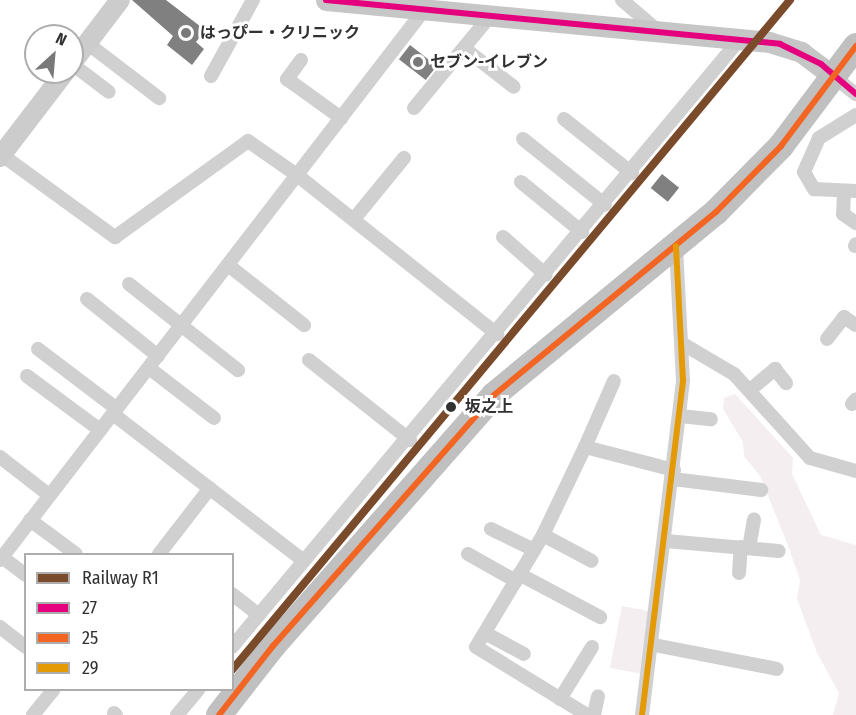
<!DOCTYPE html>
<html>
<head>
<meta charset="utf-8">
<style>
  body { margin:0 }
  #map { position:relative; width:856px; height:715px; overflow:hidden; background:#fff; font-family:"Fira Sans Condensed","Noto Sans JP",sans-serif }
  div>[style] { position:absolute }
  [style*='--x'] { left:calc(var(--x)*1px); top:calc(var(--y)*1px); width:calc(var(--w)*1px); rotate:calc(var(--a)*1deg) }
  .green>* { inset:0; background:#f5eef0; transform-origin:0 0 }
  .building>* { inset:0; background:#808080; transform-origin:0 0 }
  .street>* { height:14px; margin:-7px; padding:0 7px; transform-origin:7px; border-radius:7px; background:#d0d0d0 }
  .secondary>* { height:20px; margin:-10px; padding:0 10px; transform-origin:10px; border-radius:10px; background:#ccc }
  .primary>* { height:21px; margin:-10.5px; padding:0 10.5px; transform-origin:10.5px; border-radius:10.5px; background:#c6c6c6 }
  .highway>* { height:26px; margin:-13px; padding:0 13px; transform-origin:13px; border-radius:13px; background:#c0c0c0 }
  .bus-1>* { height:6px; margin:-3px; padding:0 3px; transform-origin:3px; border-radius:3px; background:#e5007d }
  .bus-2>* { height:6px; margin:-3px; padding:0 3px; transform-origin:3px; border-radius:3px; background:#f26522 }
  .bus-3>* { height:6px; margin:-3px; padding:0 3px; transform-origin:3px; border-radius:3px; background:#e39a05 }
  .rail-1>* { height:8px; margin:-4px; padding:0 4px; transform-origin:4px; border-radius:4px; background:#7a4b2a }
  .dots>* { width:16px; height:16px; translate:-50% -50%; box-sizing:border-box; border:3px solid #fff; border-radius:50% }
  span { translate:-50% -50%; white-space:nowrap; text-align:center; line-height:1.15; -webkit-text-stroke:6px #fff; paint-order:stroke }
  .poi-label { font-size:16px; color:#313131; font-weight:700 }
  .left { translate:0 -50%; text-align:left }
  .stop-label { font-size:16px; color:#313131; font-weight:700 }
  .legend { position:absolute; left:24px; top:553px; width:210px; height:138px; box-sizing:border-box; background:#fff; border:2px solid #adadad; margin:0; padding:8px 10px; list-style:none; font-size:18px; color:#313131 }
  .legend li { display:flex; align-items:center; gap:12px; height:30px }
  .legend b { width:30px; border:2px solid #adadad }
  .north { position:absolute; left:24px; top:24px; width:60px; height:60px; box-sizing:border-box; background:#fff; border:2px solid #adadad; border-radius:50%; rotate:26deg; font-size:16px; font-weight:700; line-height:24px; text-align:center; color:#313131 }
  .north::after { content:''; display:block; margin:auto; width:21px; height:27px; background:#797979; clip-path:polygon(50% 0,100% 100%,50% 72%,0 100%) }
</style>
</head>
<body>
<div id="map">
  <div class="green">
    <div style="clip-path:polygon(735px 394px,793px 458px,792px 474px,821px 535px,856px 545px,856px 715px,833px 715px,839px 693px,817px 653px,797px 599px,800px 580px,787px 543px,760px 476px,744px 456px,743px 442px,723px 409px,724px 398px)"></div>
    <div style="left:622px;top:606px;width:32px;height:63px;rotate:11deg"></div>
  </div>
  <div class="building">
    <div style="clip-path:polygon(132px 0,166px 0,205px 30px,196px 42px,204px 49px,192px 65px,167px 45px,173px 36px)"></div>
    <div style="left:410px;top:45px;width:34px;height:18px;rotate:38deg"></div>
    <div style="left:662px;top:174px;width:22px;height:18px;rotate:39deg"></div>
  </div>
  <div class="street">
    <div style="--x:622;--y:0;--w:48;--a:40.7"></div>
    <div style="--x:87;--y:43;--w:91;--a:37.4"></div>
    <div style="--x:464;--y:48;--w:63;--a:38"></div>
    <div style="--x:301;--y:60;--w:24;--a:126"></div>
    <div style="--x:287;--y:79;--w:67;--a:35.8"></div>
    <div style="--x:72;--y:64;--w:46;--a:37.1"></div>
    <div style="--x:211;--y:76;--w:87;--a:-61.1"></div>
    <div style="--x:834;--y:77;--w:28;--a:38"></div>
    <div style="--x:414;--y:108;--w:119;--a:-50.4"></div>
    <div style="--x:856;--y:115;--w:44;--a:148.1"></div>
    <div style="--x:819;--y:138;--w:37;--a:114"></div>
    <div style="--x:804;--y:172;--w:20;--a:60"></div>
    <div style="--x:814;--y:189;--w:42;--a:2.7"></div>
    <div style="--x:564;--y:119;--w:87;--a:38.5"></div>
    <div style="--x:523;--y:139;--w:105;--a:38.8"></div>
    <div style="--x:2;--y:155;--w:140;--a:36"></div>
    <div style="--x:115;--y:237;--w:164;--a:-35.8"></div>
    <div style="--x:248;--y:141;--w:60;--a:34.8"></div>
    <div style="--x:297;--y:175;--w:256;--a:38.5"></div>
    <div style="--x:521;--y:182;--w:79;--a:39.3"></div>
    <div style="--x:844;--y:191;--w:23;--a:92"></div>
    <div style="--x:843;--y:214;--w:16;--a:35"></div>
    <div style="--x:354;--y:219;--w:79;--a:-50.7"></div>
    <div style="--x:503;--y:237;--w:57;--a:41.5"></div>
    <div style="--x:855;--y:246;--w:2;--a:-63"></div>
    <div style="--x:228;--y:265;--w:97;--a:38.3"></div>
    <div style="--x:129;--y:284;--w:139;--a:38.3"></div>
    <div style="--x:87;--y:299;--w:91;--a:38.8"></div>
    <div style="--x:827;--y:339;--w:28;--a:-52"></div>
    <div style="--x:844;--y:317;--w:14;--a:34"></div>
    <div style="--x:683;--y:344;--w:59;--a:30.5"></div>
    <div style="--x:734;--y:374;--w:113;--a:47.9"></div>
    <div style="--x:810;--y:458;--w:48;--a:15.8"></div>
    <div style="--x:38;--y:349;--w:99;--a:37.2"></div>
    <div style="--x:309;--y:360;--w:129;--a:38.4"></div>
    <div style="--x:149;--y:368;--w:82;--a:37.6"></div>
    <div style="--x:27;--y:376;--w:91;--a:36.5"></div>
    <div style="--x:750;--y:390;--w:33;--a:-40"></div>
    <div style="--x:775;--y:369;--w:18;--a:52"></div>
    <div style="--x:852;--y:404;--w:6;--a:-51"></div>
    <div style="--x:113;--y:414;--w:241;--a:37.6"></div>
    <div style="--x:680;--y:416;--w:31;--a:6"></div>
    <div style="--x:585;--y:447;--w:72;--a:-66.3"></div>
    <div style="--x:0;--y:457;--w:62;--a:37.8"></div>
    <div style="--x:673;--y:479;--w:89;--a:7.1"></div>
    <div style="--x:30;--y:520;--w:57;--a:36.5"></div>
    <div style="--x:491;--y:529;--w:48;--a:26"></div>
    <div style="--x:543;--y:535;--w:55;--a:28"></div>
    <div style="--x:666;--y:541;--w:113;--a:5.1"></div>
    <div style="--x:749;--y:548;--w:29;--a:-80"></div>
    <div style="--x:159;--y:554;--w:83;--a:-52.3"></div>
    <div style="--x:468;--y:554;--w:55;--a:29.4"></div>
    <div style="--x:2;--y:557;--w:30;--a:37"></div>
    <div style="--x:0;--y:560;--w:694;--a:-52.37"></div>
    <div style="--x:739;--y:573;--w:26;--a:-86"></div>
    <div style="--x:519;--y:574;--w:92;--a:28"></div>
    <div style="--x:232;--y:594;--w:34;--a:38"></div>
    <div style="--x:0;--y:627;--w:33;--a:38"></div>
    <div style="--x:485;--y:633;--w:44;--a:28.3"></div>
    <div style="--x:654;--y:645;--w:125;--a:11"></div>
    <div style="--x:232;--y:647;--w:791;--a:-50.13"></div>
    <div style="--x:560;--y:699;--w:61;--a:-58.4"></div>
    <div style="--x:114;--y:713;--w:3;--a:45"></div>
    <div style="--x:33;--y:715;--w:32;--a:-51"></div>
    <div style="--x:177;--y:715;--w:33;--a:-50"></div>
    <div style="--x:587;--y:715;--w:130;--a:-148.5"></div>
    <div style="--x:476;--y:647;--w:131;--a:-59.1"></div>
    <div style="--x:543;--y:535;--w:98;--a:-64.5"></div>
    <div style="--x:585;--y:447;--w:92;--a:14.5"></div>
    <div style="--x:594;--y:715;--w:19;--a:-78"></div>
    <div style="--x:642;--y:715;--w:337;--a:-83"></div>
    <div style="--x:683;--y:381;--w:135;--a:-93"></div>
  </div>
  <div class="secondary">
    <div style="--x:72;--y:63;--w:79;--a:-52.7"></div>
    <div style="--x:0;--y:157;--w:107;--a:-52.6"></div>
  </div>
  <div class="primary">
    <div style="--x:326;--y:0;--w:445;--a:5.4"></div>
    <div style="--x:769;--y:42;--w:34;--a:17"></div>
    <div style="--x:801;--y:52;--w:41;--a:37.1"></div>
  </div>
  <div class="highway">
    <div style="--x:219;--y:715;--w:88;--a:-52"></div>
    <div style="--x:273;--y:646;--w:334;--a:-48.6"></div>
    <div style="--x:494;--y:395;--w:288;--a:-39.5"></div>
    <div style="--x:716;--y:212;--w:93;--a:-45.4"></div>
    <div style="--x:781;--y:146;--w:125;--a:-53.1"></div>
  </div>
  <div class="bus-1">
    <div style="--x:326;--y:0;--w:456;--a:5.5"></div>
    <div style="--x:780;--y:44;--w:46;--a:26"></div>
    <div style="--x:821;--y:64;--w:46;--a:40.6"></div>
  </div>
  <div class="bus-2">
    <div style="--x:219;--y:715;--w:88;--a:-52"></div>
    <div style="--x:273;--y:646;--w:334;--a:-48.6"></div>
    <div style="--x:494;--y:395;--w:288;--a:-39.5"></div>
    <div style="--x:716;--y:212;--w:93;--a:-45.4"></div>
    <div style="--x:781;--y:146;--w:125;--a:-53.1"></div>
  </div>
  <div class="bus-3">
    <div style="--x:642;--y:715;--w:337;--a:-83"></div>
    <div style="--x:683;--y:381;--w:135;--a:-93"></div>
  </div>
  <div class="rail-1">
    <div style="--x:232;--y:670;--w:872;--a:-50.21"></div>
  </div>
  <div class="dots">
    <div style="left:186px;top:33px;background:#797979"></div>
    <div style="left:418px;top:62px;background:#797979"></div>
    <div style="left:451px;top:407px;background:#313131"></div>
  </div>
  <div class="poi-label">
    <span class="left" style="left:200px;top:33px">はっぴー・クリニック</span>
    <span class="left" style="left:430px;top:62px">セブン-イレブン</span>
  </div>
  <div class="stop-label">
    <span class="left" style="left:465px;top:407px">坂之上</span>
  </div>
  <ul class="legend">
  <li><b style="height:8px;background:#7a4b2a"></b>Railway R1</li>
  <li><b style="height:8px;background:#e5007d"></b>27</li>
  <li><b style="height:8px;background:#f26522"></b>25</li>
  <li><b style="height:8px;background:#e39a05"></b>29</li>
  </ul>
  <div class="north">N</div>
</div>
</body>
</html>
